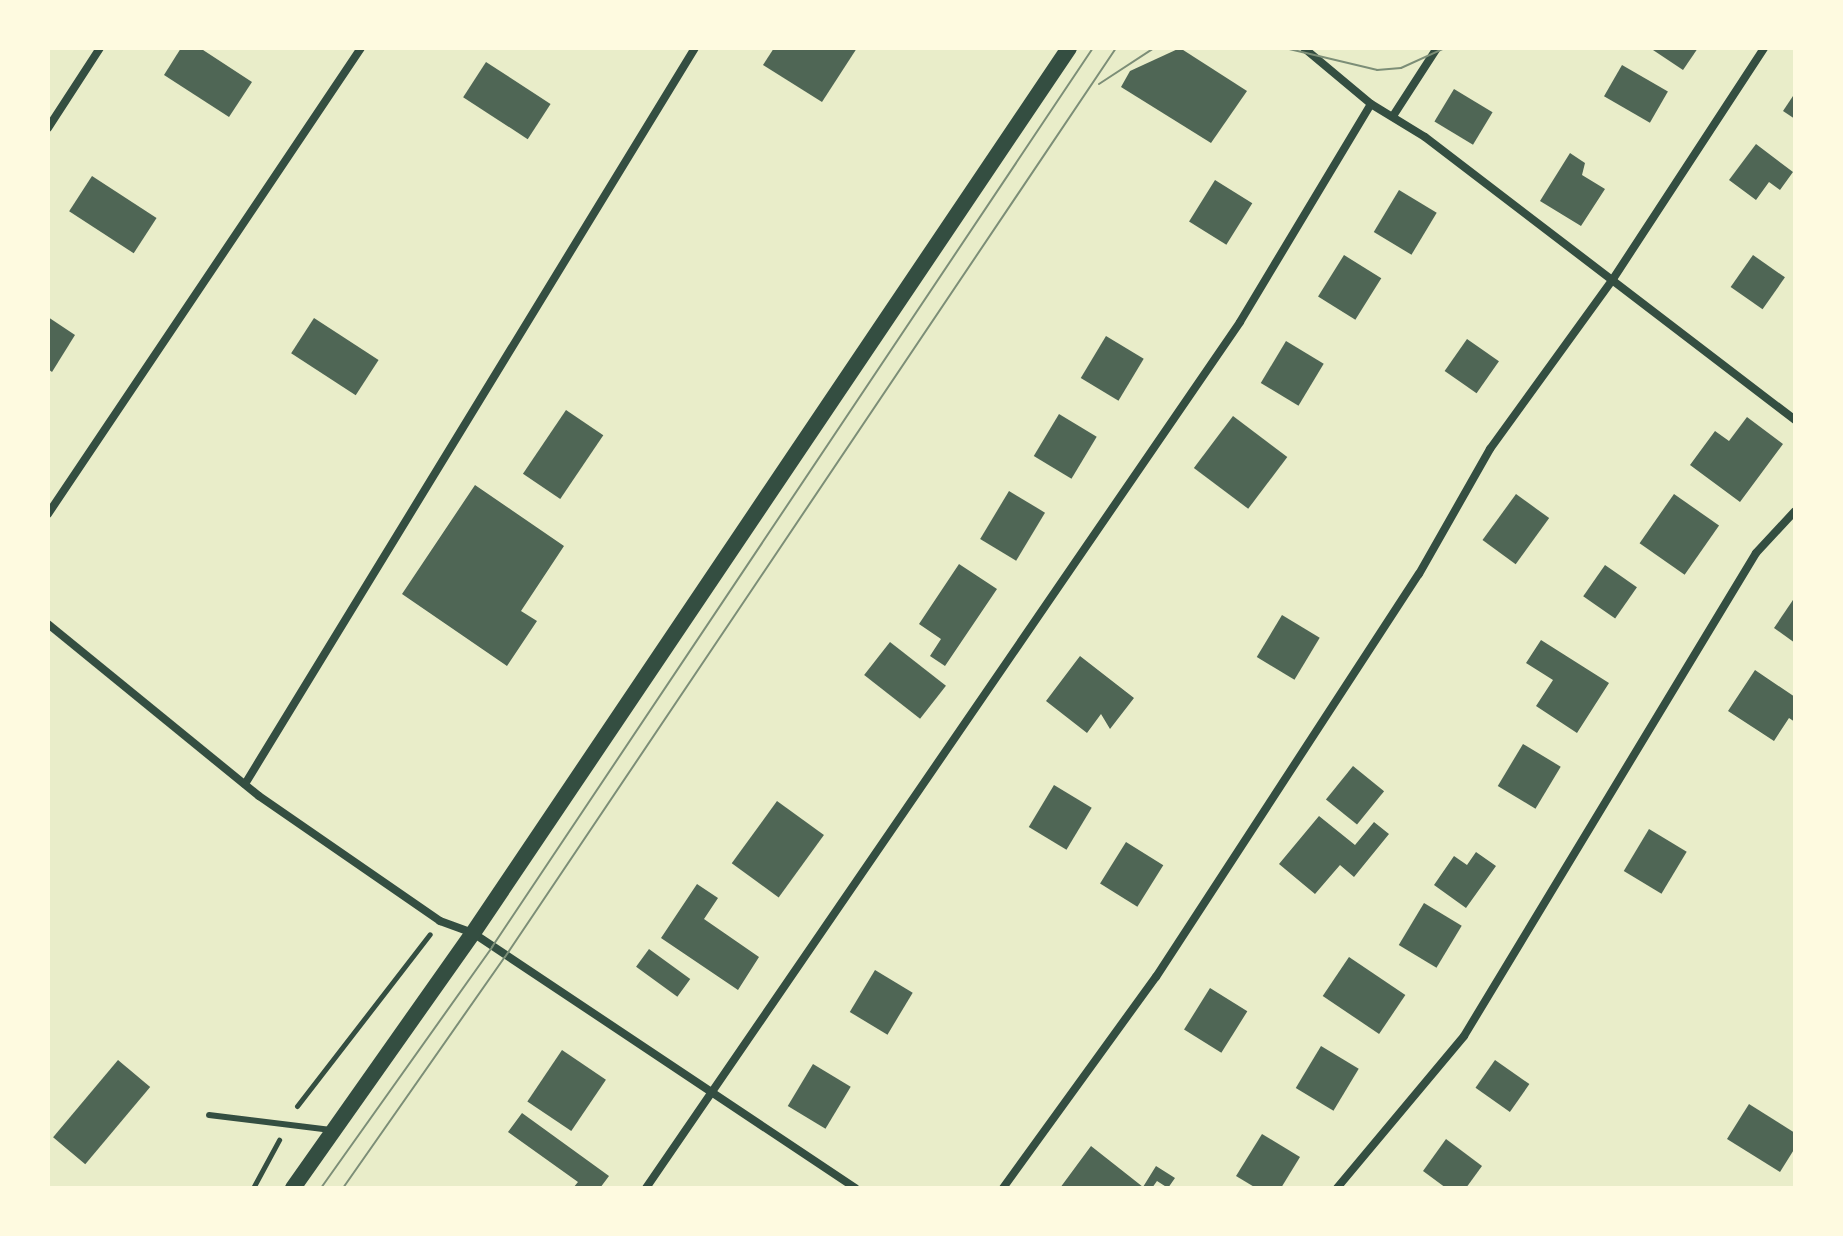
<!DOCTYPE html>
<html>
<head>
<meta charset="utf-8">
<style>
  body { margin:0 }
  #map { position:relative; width:1843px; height:1236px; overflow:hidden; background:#e9edc9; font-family:"Fira Sans Condensed",sans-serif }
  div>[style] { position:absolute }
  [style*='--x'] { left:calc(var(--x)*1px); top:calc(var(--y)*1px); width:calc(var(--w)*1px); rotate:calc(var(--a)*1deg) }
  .building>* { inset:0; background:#4f6655; transform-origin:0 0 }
  .path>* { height:5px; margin:-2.5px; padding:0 2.5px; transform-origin:2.5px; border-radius:2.5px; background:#344e41 }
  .service>* { height:6px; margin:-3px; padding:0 3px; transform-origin:3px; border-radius:3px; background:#344e41 }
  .minor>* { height:8px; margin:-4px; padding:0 4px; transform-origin:4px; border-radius:4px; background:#344e41 }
  .secondary>* { height:16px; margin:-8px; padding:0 8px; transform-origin:8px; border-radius:8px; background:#344e41 }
  .tram>* { height:2px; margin:-1px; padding:0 1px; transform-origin:1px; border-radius:1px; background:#7c8e77 }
  span { translate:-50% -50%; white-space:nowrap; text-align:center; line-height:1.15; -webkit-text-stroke:8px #fefae0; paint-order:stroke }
  .frame { position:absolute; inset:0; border:50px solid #fefae0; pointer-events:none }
</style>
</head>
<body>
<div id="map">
  <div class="building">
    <div style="clip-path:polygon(181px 48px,200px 48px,252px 82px,229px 117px,164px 75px)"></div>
    <div style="clip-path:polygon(774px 48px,857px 48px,822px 102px,763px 65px)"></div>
    <div style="clip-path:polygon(1180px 48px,1247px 91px,1211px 143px,1121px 87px,1130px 71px)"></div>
    <div style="clip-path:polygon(1650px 48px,1698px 48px,1683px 70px)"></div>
    <div style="left:486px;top:62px;width:77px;height:42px;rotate:33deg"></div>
    <div style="left:1622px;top:65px;width:53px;height:36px;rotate:30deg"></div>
    <div style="left:1454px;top:89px;width:45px;height:38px;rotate:31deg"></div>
    <div style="clip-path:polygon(1795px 93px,1795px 119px,1783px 111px)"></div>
    <div style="clip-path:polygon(1756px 144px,1793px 172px,1780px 190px,1769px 182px,1756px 200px,1729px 180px)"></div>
    <div style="clip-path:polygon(1570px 153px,1585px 163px,1582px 175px,1605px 189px,1581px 226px,1540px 201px)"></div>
    <div style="left:92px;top:176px;width:77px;height:42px;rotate:33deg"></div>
    <div style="left:1215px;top:180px;width:44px;height:49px;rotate:32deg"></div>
    <div style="left:1399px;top:190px;width:44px;height:49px;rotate:31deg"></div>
    <div style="left:1344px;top:255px;width:44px;height:49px;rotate:32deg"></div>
    <div style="left:1753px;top:255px;width:39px;height:39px;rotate:35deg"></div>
    <div style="clip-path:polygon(48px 317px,75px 335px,52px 372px,48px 369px)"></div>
    <div style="left:314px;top:318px;width:77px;height:42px;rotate:33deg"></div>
    <div style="left:1106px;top:336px;width:44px;height:49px;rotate:31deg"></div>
    <div style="left:1467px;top:339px;width:39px;height:39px;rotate:35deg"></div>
    <div style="left:1286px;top:341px;width:44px;height:49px;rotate:31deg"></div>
    <div style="left:566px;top:410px;width:45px;height:77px;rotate:34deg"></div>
    <div style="left:1059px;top:414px;width:44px;height:49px;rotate:31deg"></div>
    <div style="left:1233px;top:416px;width:68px;height:65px;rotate:37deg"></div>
    <div style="clip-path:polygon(1747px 417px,1783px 444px,1740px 502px,1690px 465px,1715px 431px,1729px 441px)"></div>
    <div style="clip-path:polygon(475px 485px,564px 546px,521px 611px,537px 621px,507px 666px,402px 594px)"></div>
    <div style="left:1009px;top:491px;width:42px;height:56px;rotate:31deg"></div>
    <div style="left:1516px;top:494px;width:41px;height:57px;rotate:36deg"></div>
    <div style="left:1674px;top:494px;width:55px;height:60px;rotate:35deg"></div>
    <div style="clip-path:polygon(959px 564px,997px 589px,945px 666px,930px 656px,941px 639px,919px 624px)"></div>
    <div style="left:1605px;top:565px;width:39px;height:38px;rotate:35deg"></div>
    <div style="clip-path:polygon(1795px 597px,1795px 643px,1774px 628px)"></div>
    <div style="left:1282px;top:615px;width:44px;height:49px;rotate:31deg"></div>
    <div style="clip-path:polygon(1541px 640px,1609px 683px,1577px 733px,1536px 706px,1553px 680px,1526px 663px)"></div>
    <div style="left:890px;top:642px;width:71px;height:42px;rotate:38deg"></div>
    <div style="clip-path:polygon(1080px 656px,1134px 698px,1110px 729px,1101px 714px,1087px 733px,1046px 701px)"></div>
    <div style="clip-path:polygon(1755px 670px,1795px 697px,1795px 722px,1789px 718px,1774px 741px,1728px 711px)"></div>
    <div style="left:1523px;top:744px;width:44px;height:49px;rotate:31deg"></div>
    <div style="left:1353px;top:766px;width:40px;height:43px;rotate:39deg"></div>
    <div style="left:1054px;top:785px;width:44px;height:49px;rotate:31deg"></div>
    <div style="left:777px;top:801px;width:58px;height:77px;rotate:36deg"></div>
    <div style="clip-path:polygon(1319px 816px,1355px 845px,1374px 822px,1389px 834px,1354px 877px,1340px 865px,1315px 894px,1279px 864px)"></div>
    <div style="left:1649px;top:829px;width:44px;height:49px;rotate:31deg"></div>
    <div style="left:1126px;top:842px;width:44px;height:49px;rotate:32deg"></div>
    <div style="clip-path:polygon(1476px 852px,1496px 866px,1466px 908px,1434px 885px,1454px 856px,1467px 865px)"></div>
    <div style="clip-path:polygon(697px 884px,718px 898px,704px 919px,759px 957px,738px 990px,661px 938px)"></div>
    <div style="left:1424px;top:903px;width:44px;height:49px;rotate:31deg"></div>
    <div style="left:649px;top:949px;width:51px;height:22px;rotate:36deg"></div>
    <div style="left:1349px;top:957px;width:68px;height:47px;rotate:34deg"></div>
    <div style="left:875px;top:970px;width:44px;height:49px;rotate:31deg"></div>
    <div style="left:1210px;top:988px;width:44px;height:49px;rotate:32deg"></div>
    <div style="left:1321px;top:1046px;width:44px;height:49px;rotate:31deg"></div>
    <div style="left:562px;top:1050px;width:53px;height:62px;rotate:34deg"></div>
    <div style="left:118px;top:1060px;width:42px;height:101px;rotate:40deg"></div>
    <div style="left:1495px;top:1060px;width:42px;height:34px;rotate:35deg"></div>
    <div style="left:813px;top:1064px;width:44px;height:49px;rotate:31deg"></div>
    <div style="clip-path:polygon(1749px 1104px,1795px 1133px,1795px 1148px,1780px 1172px,1727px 1139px)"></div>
    <div style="clip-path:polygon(522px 1113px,609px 1176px,600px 1188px,573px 1188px,578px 1182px,508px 1132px)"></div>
    <div style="clip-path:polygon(1262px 1134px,1300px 1157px,1281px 1188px,1256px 1188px,1236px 1176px)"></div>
    <div style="clip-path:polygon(1446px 1139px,1482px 1166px,1466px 1188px,1446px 1188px,1423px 1171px)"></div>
    <div style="clip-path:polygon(1091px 1146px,1143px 1187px,1156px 1166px,1175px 1178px,1168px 1188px,1157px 1181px,1152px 1188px,1060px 1188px)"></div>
  </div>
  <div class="path">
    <div style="--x:297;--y:1106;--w:217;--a:-52.3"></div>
    <div style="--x:253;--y:1188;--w:55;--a:-61.6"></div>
  </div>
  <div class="service">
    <div style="--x:209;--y:1115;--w:123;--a:7"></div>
  </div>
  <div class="minor">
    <div style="--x:1304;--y:48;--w:87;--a:39.9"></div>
    <div style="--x:1371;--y:104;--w:63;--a:31.4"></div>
    <div style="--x:1425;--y:137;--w:466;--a:37.4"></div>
    <div style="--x:1393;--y:116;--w:81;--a:-57.1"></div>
    <div style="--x:48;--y:128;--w:95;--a:-57"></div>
    <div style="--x:48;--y:514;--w:561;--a:-56.11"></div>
    <div style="--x:48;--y:624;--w:272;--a:39.2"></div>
    <div style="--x:259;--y:796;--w:220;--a:34.6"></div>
    <div style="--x:440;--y:921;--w:35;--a:20"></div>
    <div style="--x:473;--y:933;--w:460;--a:33.7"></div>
    <div style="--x:245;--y:784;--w:863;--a:-58.56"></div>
    <div style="--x:646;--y:1188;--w:1050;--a:-55.55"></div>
    <div style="--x:1240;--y:322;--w:254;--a:-59"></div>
    <div style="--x:1003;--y:1188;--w:261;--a:-54.1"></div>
    <div style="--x:1156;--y:977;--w:481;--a:-56.9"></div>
    <div style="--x:1419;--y:574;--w:144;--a:-60.4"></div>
    <div style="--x:1490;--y:449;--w:210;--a:-54.1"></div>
    <div style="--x:1613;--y:279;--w:276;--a:-56.8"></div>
    <div style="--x:1337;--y:1188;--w:198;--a:-50.1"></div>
    <div style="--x:1464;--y:1036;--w:564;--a:-58.84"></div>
    <div style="--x:1756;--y:553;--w:57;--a:-47.1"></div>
  </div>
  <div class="secondary">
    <div style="--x:293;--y:1188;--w:312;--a:-54.8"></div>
    <div style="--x:473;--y:933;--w:1067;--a:-56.04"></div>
  </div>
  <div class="tram">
    <div style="--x:1285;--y:48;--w:95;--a:13.4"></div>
    <div style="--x:1377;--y:70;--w:24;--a:-5"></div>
    <div style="--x:1401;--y:68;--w:48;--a:-24.4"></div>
    <div style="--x:1099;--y:84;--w:66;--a:-33.2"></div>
    <div style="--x:321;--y:1188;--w:296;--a:-54.6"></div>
    <div style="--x:492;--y:947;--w:1081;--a:-56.24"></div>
    <div style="--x:343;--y:1188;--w:282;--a:-55"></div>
    <div style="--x:505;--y:957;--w:1095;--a:-56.09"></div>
  </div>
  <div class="frame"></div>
</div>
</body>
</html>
